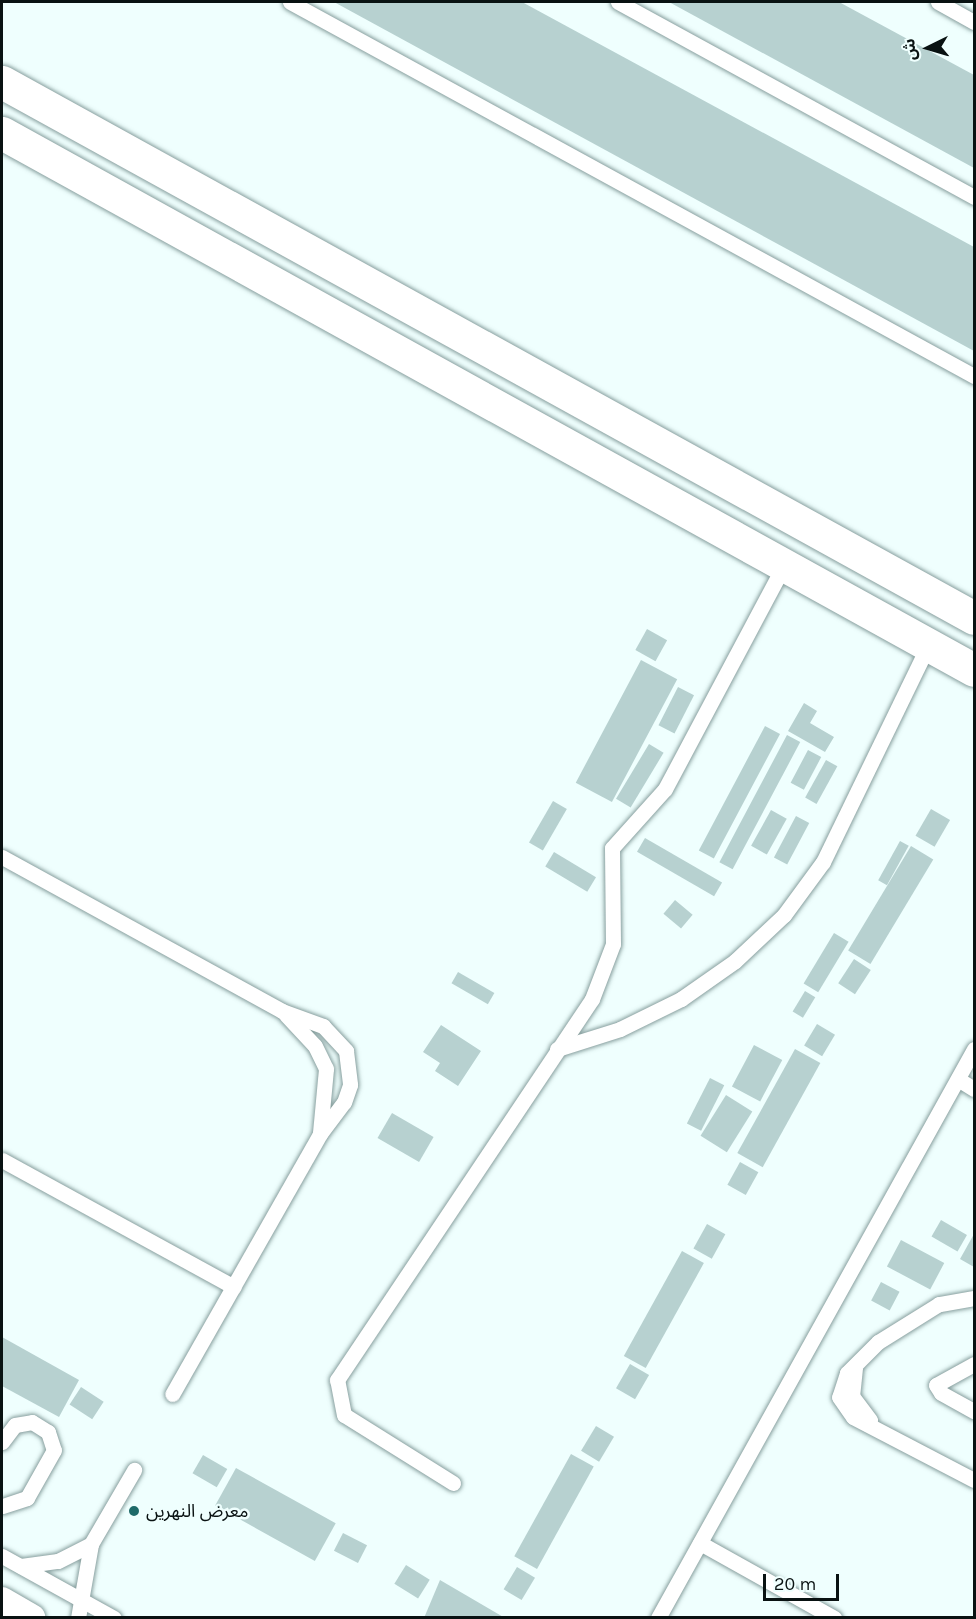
<!DOCTYPE html>
<html>
<head>
<meta charset="utf-8">
<style>
  body { margin:0 }
  #map { position:relative; width:976px; height:1619px; overflow:hidden; background:#effffe; font-family:Karla,"Noto Sans Arabic",sans-serif }
  div>[style] { position:absolute }
  [style*='--x'] { left:calc(var(--x)*1px); top:calc(var(--y)*1px); width:calc(var(--w)*1px); rotate:calc(var(--a)*1deg) }
  .building>* { inset:0; background:#b7d1d0; transform-origin:0 0 }
  .roads { filter:drop-shadow(0 0 2px #879f9e) drop-shadow(0 0 2px #879f9e) }
  .service>* { height:15px; margin:-7.5px; padding:0 7.5px; transform-origin:7.5px; border-radius:7.5px; background:#fff }
  .minor>* { height:28px; margin:-14px; padding:0 14px; transform-origin:14px; border-radius:14px; background:#fff }
  .tertiary>* { height:33px; margin:-16.5px; padding:0 16.5px; transform-origin:16.5px; border-radius:16.5px; background:#fff }
  .dots>* { width:16px; height:16px; translate:-50% -50%; box-sizing:border-box; border:3px solid #effffe; border-radius:50% }
  span { translate:-50% -50%; white-space:nowrap; text-align:center; line-height:1.15; -webkit-text-stroke:5px #effffe; paint-order:stroke }
  .poi-label { font-size:18px; color:#091212 }
  .left { translate:0 -50%; text-align:left }
  .frame { position:absolute; inset:0; border:3px solid #091212; pointer-events:none }
  .north { position:absolute; left:898px; top:18px; width:60px; height:60px; -webkit-text-stroke:4px #effffe; paint-order:stroke; rotate:265deg; font-size:16px; font-weight:700; line-height:24px; text-align:center; color:#091212 }
  .north::after { content:''; display:block; margin:auto; width:21px; height:27px; background:#091212; clip-path:polygon(50% 0,100% 100%,50% 72%,0 100%) }
  .scale { position:absolute; left:763px; top:1574px; width:76px; height:27px; box-sizing:border-box; border:3px solid #091212; border-top:0; padding-left:8px; font-size:18px; line-height:21px; white-space:nowrap; color:#091212; -webkit-text-stroke:4px #effffe; paint-order:stroke }
</style>
</head>
<body>
<div id="map">
  <div class="building">
    <div style="clip-path:polygon(334px 2px,522px 2px,974px 247px,974px 351px)"></div>
    <div style="clip-path:polygon(669px 2px,839px 2px,974px 75px,974px 168px)"></div>
    <div style="left:647px;top:629px;width:23px;height:24px;rotate:29deg"></div>
    <div style="left:641px;top:660px;width:41px;height:139px;rotate:28deg"></div>
    <div style="left:678px;top:687px;width:18px;height:43px;rotate:27deg"></div>
    <div style="clip-path:polygon(804px 703px,817px 711px,810px 723px,834px 737px,825px 752px,788px 731px)"></div>
    <div style="left:765px;top:726px;width:17px;height:141px;rotate:28deg"></div>
    <div style="left:787px;top:735px;width:15px;height:144px;rotate:28deg"></div>
    <div style="left:649px;top:744px;width:17px;height:64px;rotate:31deg"></div>
    <div style="left:808px;top:750px;width:15px;height:37px;rotate:28deg"></div>
    <div style="left:826px;top:760px;width:13px;height:43px;rotate:29deg"></div>
    <div style="left:553px;top:801px;width:16px;height:48px;rotate:30deg"></div>
    <div style="left:931px;top:809px;width:22px;height:31px;rotate:30deg"></div>
    <div style="left:771px;top:810px;width:18px;height:41px;rotate:29deg"></div>
    <div style="left:796px;top:816px;width:15px;height:47px;rotate:28deg"></div>
    <div style="left:645px;top:838px;width:89px;height:16px;rotate:30deg"></div>
    <div style="left:900px;top:841px;width:10px;height:45px;rotate:29deg"></div>
    <div style="left:911px;top:846px;width:26px;height:122px;rotate:31deg"></div>
    <div style="left:554px;top:852px;width:49px;height:17px;rotate:31deg"></div>
    <div style="left:675px;top:900px;width:23px;height:18px;rotate:40deg"></div>
    <div style="left:834px;top:933px;width:17px;height:59px;rotate:31deg"></div>
    <div style="left:854px;top:959px;width:20px;height:29px;rotate:33deg"></div>
    <div style="left:458px;top:972px;width:42px;height:13px;rotate:30deg"></div>
    <div style="left:805px;top:991px;width:12px;height:24px;rotate:31deg"></div>
    <div style="left:817px;top:1024px;width:21px;height:25px;rotate:31deg"></div>
    <div style="clip-path:polygon(441px 1025px,481px 1051px,458px 1086px,435px 1071px,440px 1063px,423px 1052px)"></div>
    <div style="left:754px;top:1045px;width:32px;height:47px;rotate:28deg"></div>
    <div style="left:795px;top:1049px;width:29px;height:119px;rotate:29deg"></div>
    <div style="left:710px;top:1078px;width:16px;height:51px;rotate:27deg"></div>
    <div style="left:726px;top:1095px;width:31px;height:48px;rotate:32deg"></div>
    <div style="left:392px;top:1113px;width:48px;height:29px;rotate:30deg"></div>
    <div style="left:740px;top:1162px;width:21px;height:26px;rotate:29deg"></div>
    <div style="left:941px;top:1220px;width:30px;height:19px;rotate:30deg"></div>
    <div style="left:707px;top:1224px;width:21px;height:28px;rotate:29deg"></div>
    <div style="clip-path:polygon(974px 1234px,974px 1267px,960px 1259px)"></div>
    <div style="left:901px;top:1240px;width:49px;height:30px;rotate:28deg"></div>
    <div style="left:682px;top:1251px;width:25px;height:120px;rotate:29deg"></div>
    <div style="left:881px;top:1282px;width:21px;height:21px;rotate:28deg"></div>
    <div style="clip-path:polygon(2px 1337px,79px 1380px,59px 1417px,2px 1386px)"></div>
    <div style="left:630px;top:1364px;width:22px;height:28px;rotate:30deg"></div>
    <div style="left:81px;top:1387px;width:27px;height:21px;rotate:33deg"></div>
    <div style="left:596px;top:1426px;width:21px;height:29px;rotate:31deg"></div>
    <div style="left:571px;top:1454px;width:26px;height:117px;rotate:29deg"></div>
    <div style="left:203px;top:1455px;width:28px;height:21px;rotate:30deg"></div>
    <div style="left:236px;top:1468px;width:114px;height:43px;rotate:29deg"></div>
    <div style="left:343px;top:1533px;width:27px;height:20px;rotate:27deg"></div>
    <div style="left:406px;top:1565px;width:28px;height:22px;rotate:32deg"></div>
    <div style="left:517px;top:1567px;width:21px;height:26px;rotate:31deg"></div>
    <div style="clip-path:polygon(440px 1580px,505px 1618px,424px 1618px)"></div>
  </div>
  <div class="roads">
    <div class="service">
      <div style="--x:290;--y:2;--w:780;--a:28.67"></div>
      <div style="--x:618;--y:2;--w:406;--a:28.7"></div>
      <div style="--x:938;--y:2;--w:41;--a:29.1"></div>
      <div style="--x:2;--y:857;--w:320;--a:28.8"></div>
      <div style="--x:282;--y:1011;--w:44;--a:20.1"></div>
      <div style="--x:323;--y:1026;--w:34;--a:47"></div>
      <div style="--x:346;--y:1051;--w:34;--a:83"></div>
      <div style="--x:350;--y:1085;--w:18;--a:109"></div>
      <div style="--x:344;--y:1102;--w:40;--a:127"></div>
      <div style="--x:320;--y:1134;--w:299;--a:119.6"></div>
      <div style="--x:286;--y:1015;--w:42;--a:46.9"></div>
      <div style="--x:315;--y:1046;--w:25;--a:64"></div>
      <div style="--x:326;--y:1069;--w:63;--a:95.4"></div>
      <div style="--x:557;--y:1049;--w:66;--a:-17.6"></div>
      <div style="--x:620;--y:1029;--w:68;--a:-26.2"></div>
      <div style="--x:681;--y:999;--w:66;--a:-35.1"></div>
      <div style="--x:735;--y:961;--w:67;--a:-43.2"></div>
      <div style="--x:784;--y:915;--w:66;--a:-53.7"></div>
      <div style="--x:823;--y:862;--w:242;--a:-64.1"></div>
      <div style="--x:958;--y:1079;--w:19;--a:32"></div>
      <div style="--x:2;--y:1160;--w:264;--a:28.7"></div>
      <div style="--x:974;--y:1298;--w:36;--a:170"></div>
      <div style="--x:939;--y:1304;--w:72;--a:148.1"></div>
      <div style="--x:878;--y:1342;--w:44;--a:135"></div>
      <div style="--x:847;--y:1373;--w:25;--a:108"></div>
      <div style="--x:839;--y:1397;--w:24;--a:55"></div>
      <div style="--x:853;--y:1417;--w:136;--a:27.5"></div>
      <div style="--x:974;--y:1364;--w:43;--a:151.1"></div>
      <div style="--x:936;--y:1385;--w:9;--a:58"></div>
      <div style="--x:941;--y:1393;--w:38;--a:29"></div>
      <div style="--x:855;--y:1368;--w:28;--a:96"></div>
      <div style="--x:852;--y:1396;--w:30;--a:53"></div>
      <div style="--x:2;--y:1442;--w:21;--a:-53"></div>
      <div style="--x:15;--y:1425;--w:17;--a:-10"></div>
      <div style="--x:32;--y:1422;--w:19;--a:32"></div>
      <div style="--x:48;--y:1432;--w:19;--a:72"></div>
      <div style="--x:54;--y:1450;--w:55;--a:119.4"></div>
      <div style="--x:27;--y:1498;--w:26;--a:162"></div>
      <div style="--x:453;--y:1483;--w:128;--a:-148"></div>
      <div style="--x:344;--y:1415;--w:36;--a:-101"></div>
      <div style="--x:337;--y:1380;--w:458;--a:-56.2"></div>
      <div style="--x:592;--y:999;--w:59;--a:-69.1"></div>
      <div style="--x:613;--y:944;--w:96;--a:-90.6"></div>
      <div style="--x:612;--y:848;--w:79;--a:-48.1"></div>
      <div style="--x:665;--y:789;--w:254;--a:-62"></div>
      <div style="--x:700;--y:1543;--w:154;--a:29.2"></div>
      <div style="--x:2;--y:1556;--w:128;--a:29"></div>
      <div style="--x:21;--y:1566;--w:37;--a:-8"></div>
      <div style="--x:58;--y:1561;--w:37;--a:-27"></div>
      <div style="--x:78;--y:1618;--w:75;--a:-80"></div>
      <div style="--x:91;--y:1544;--w:86;--a:-59.8"></div>
      <div style="--x:658;--y:1618;--w:651;--a:-60.95"></div>
    </div>
    <div class="minor">
      <div style="--x:2;--y:1601;--w:34;--a:30"></div>
    </div>
    <div class="tertiary">
      <div style="--x:2;--y:82;--w:1110;--a:28.87"></div>
      <div style="--x:2;--y:133;--w:1110;--a:28.92"></div>
    </div>
  </div>
  <div class="dots">
    <div style="left:134px;top:1511px;background:#1e6a69"></div>
  </div>
  <div class="poi-label">
    <span class="left" style="left:146px;top:1511px">معرض النهرين</span>
  </div>
  <div class="frame"></div>
  <div class="north">ش</div>
  <div class="scale">20 m</div>
</div>
</body>
</html>
